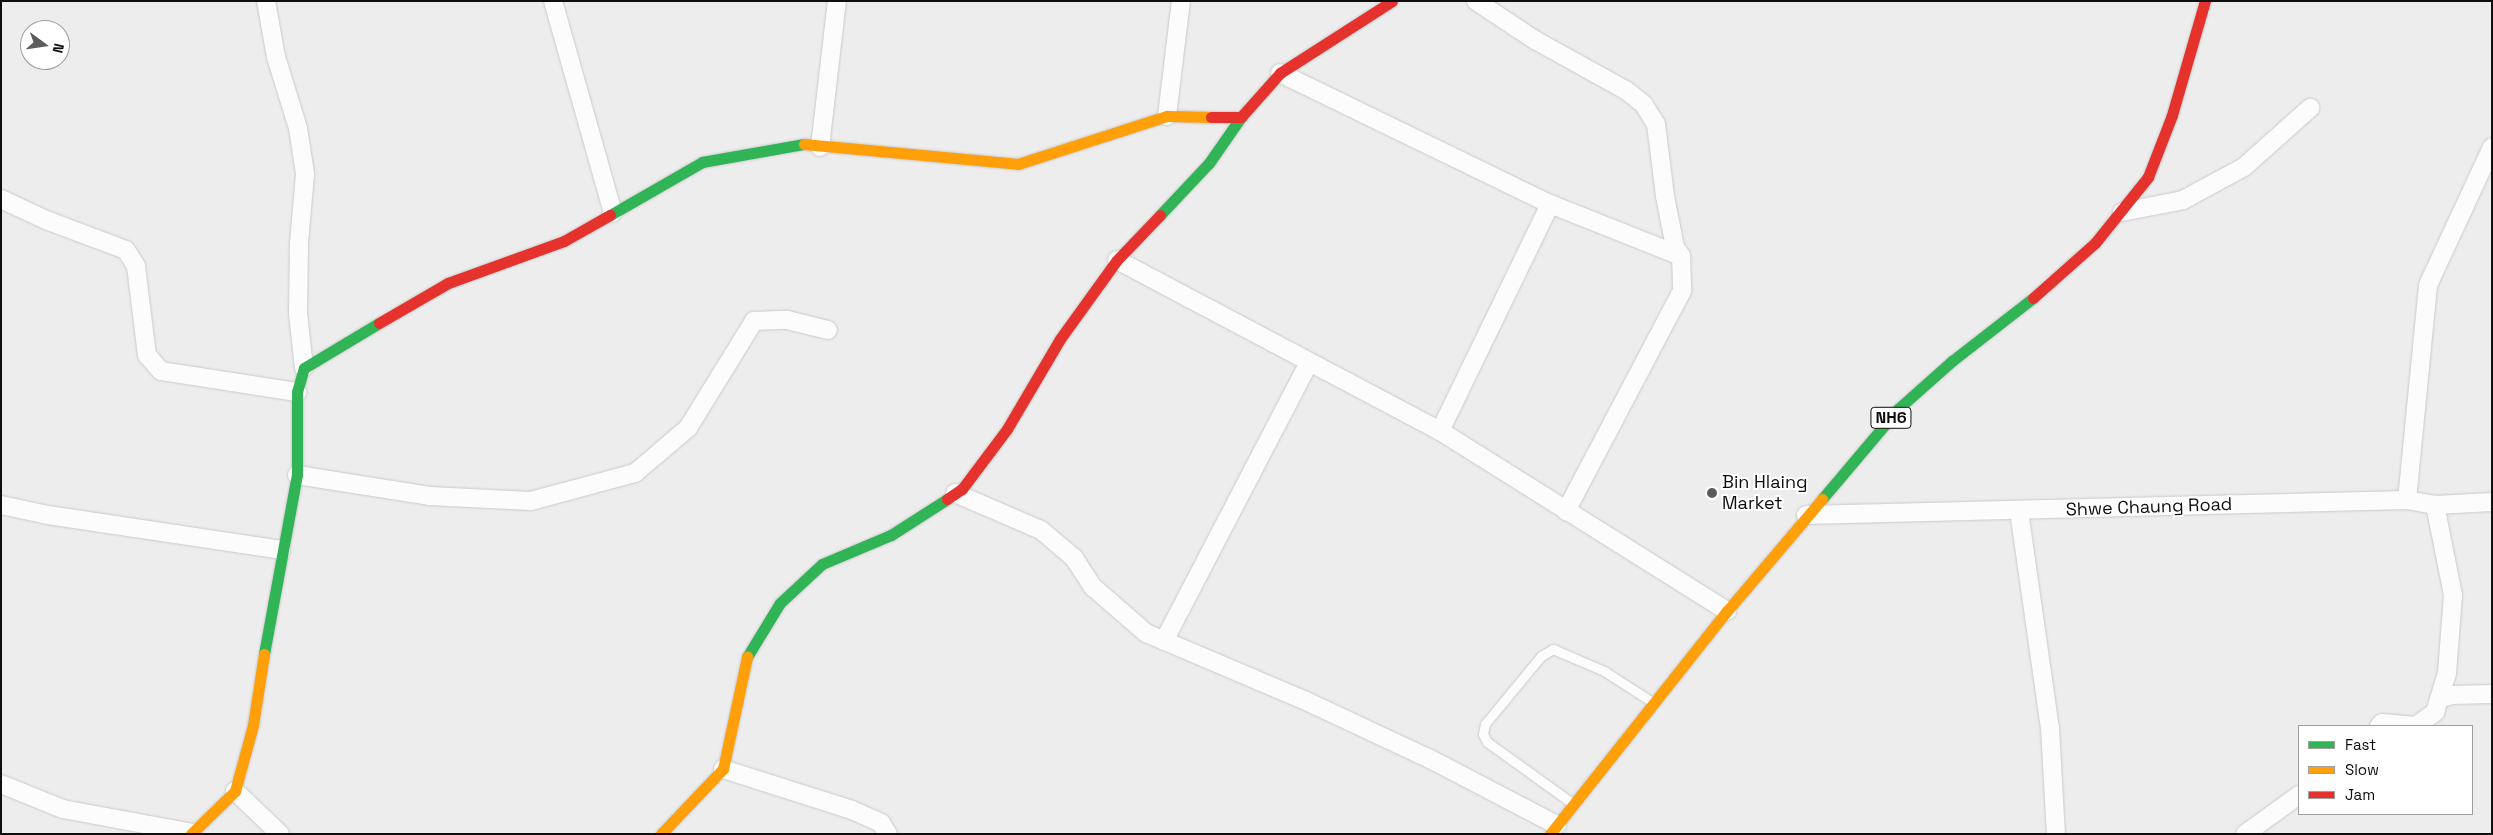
<!DOCTYPE html>
<html>
<head>
<meta charset="utf-8">
<style>
  body { margin:0 }
  #map { position:relative; width:2493px; height:835px; overflow:hidden; background:#ededee; font-family:"Space Grotesk",sans-serif }
  div>[style] { position:absolute }
  [style*='--x'] { left:calc(var(--x)*1px); top:calc(var(--y)*1px); width:calc(var(--w)*1px); rotate:calc(var(--a)*1deg) }
  .roads { filter:drop-shadow(0 0 1px #cacacb) drop-shadow(0 0 1px #cacacb) }
  .lane>* { height:9px; margin:-4.5px; padding:0 4.5px; transform-origin:4.5px; border-radius:4.5px; background:#fcfcfc }
  .street>* { height:18px; margin:-9px; padding:0 9px; transform-origin:9px; border-radius:9px; background:#fcfcfc }
  .fast>* { height:11px; margin:-5.5px; padding:0 5.5px; transform-origin:5.5px; border-radius:5.5px; background:#30b455 }
  .slow>* { height:11px; margin:-5.5px; padding:0 5.5px; transform-origin:5.5px; border-radius:5.5px; background:#ff9f0a }
  .jam>* { height:11px; margin:-5.5px; padding:0 5.5px; transform-origin:5.5px; border-radius:5.5px; background:#e5322d }
  .dots>* { width:14px; height:14px; translate:-50% -50%; box-sizing:border-box; border:2px solid #fff; border-radius:50% }
  span { translate:-50% -50%; white-space:nowrap; text-align:center; line-height:1.15; -webkit-text-stroke:4px #fff; paint-order:stroke }
  .shield-label span { padding:1px 4px; background:#fff; border:1px solid; border-radius:4px; -webkit-text-stroke-width:0 }
  .shield-label { font-size:16px; color:#0e0e0f; font-weight:700 }
  .poi-label { font-size:18px; color:#0e0e0f }
  .left { translate:0 -50%; text-align:left }
  .street-label { font-size:18px; color:#0e0e0f }
  .frame { position:absolute; inset:0; border:2px solid #0e0e0f; pointer-events:none }
  .legend { position:absolute; left:2298px; top:725px; width:175px; height:90px; box-sizing:border-box; background:#fff; border:1px solid #9f9f9f; margin:0; padding:6px 9px; list-style:none; font-size:15px; color:#0e0e0f }
  .legend li { display:flex; align-items:center; gap:10px; height:25px }
  .legend b { width:25px; border:1px solid #9f9f9f }
  .north { position:absolute; left:20px; top:20px; width:50px; height:50px; box-sizing:border-box; background:#fff; border:1px solid #9f9f9f; border-radius:50%; rotate:104deg; font-size:14px; font-weight:700; line-height:20px; text-align:center; color:#0e0e0f }
  .north::after { content:''; display:block; margin:auto; width:18px; height:22px; background:#5c5c5d; clip-path:polygon(50% 0,100% 100%,50% 72%,0 100%) }
</style>
</head>
<body>
<div id="map">
  <div class="roads">
    <div class="lane">
      <div style="--x:1572;--y:803;--w:105;--a:-144.3"></div>
      <div style="--x:1487;--y:742;--w:9;--a:-117"></div>
      <div style="--x:1483;--y:734;--w:10;--a:-79"></div>
      <div style="--x:1485;--y:724;--w:88;--a:-50.5"></div>
      <div style="--x:1541;--y:656;--w:14;--a:-30"></div>
      <div style="--x:1553;--y:649;--w:56;--a:23.3"></div>
      <div style="--x:1604;--y:671;--w:56;--a:32.6"></div>
    </div>
    <div class="street">
      <div style="--x:266;--y:1;--w:57;--a:79.9"></div>
      <div style="--x:276;--y:57;--w:74;--a:72.8"></div>
      <div style="--x:298;--y:128;--w:47;--a:81.3"></div>
      <div style="--x:305;--y:174;--w:69;--a:95"></div>
      <div style="--x:299;--y:243;--w:70;--a:90.8"></div>
      <div style="--x:298;--y:313;--w:55;--a:83.8"></div>
      <div style="--x:553;--y:1;--w:220;--a:74.2"></div>
      <div style="--x:1476;--y:1;--w:71;--a:33.5"></div>
      <div style="--x:1535;--y:40;--w:105;--a:29"></div>
      <div style="--x:1627;--y:91;--w:22;--a:39"></div>
      <div style="--x:1644;--y:105;--w:22;--a:58"></div>
      <div style="--x:1656;--y:124;--w:73;--a:82.9"></div>
      <div style="--x:1665;--y:196;--w:52;--a:78.9"></div>
      <div style="--x:1675;--y:247;--w:11;--a:56"></div>
      <div style="--x:1681;--y:256;--w:35;--a:88"></div>
      <div style="--x:1682;--y:291;--w:249;--a:117.8"></div>
      <div style="--x:1280;--y:73;--w:300;--a:25.9"></div>
      <div style="--x:1550;--y:204;--w:141;--a:21.7"></div>
      <div style="--x:1167;--y:116;--w:116;--a:-83.1"></div>
      <div style="--x:820;--y:147;--w:147;--a:-83.4"></div>
      <div style="--x:1;--y:199;--w:50;--a:25"></div>
      <div style="--x:46;--y:220;--w:85;--a:20.6"></div>
      <div style="--x:126;--y:250;--w:19;--a:58"></div>
      <div style="--x:136;--y:266;--w:90;--a:83"></div>
      <div style="--x:147;--y:355;--w:21;--a:49"></div>
      <div style="--x:161;--y:371;--w:138;--a:8.8"></div>
      <div style="--x:2122;--y:212;--w:62;--a:-11.1"></div>
      <div style="--x:2183;--y:200;--w:69;--a:-28.4"></div>
      <div style="--x:2244;--y:167;--w:89;--a:-41.8"></div>
      <div style="--x:1117;--y:260;--w:365;--a:27.9"></div>
      <div style="--x:1440;--y:431;--w:339;--a:32.1"></div>
      <div style="--x:1440;--y:431;--w:252;--a:-64.1"></div>
      <div style="--x:297;--y:475;--w:134;--a:9"></div>
      <div style="--x:429;--y:496;--w:102;--a:2.8"></div>
      <div style="--x:531;--y:501;--w:108;--a:-15.1"></div>
      <div style="--x:635;--y:473;--w:70;--a:-40.3"></div>
      <div style="--x:688;--y:428;--w:126;--a:-58.3"></div>
      <div style="--x:754;--y:321;--w:33;--a:-2"></div>
      <div style="--x:787;--y:320;--w:42;--a:13.7"></div>
      <div style="--x:955;--y:493;--w:94;--a:23.3"></div>
      <div style="--x:1041;--y:530;--w:43;--a:40.3"></div>
      <div style="--x:1074;--y:558;--w:35;--a:57"></div>
      <div style="--x:1093;--y:587;--w:70;--a:41"></div>
      <div style="--x:1146;--y:633;--w:172;--a:23"></div>
      <div style="--x:1304;--y:700;--w:139;--a:25.1"></div>
      <div style="--x:1430;--y:759;--w:143;--a:27.5"></div>
      <div style="--x:2407;--y:500;--w:216;--a:-84.4"></div>
      <div style="--x:2428;--y:285;--w:152;--a:-65.1"></div>
      <div style="--x:1;--y:505;--w:48;--a:12"></div>
      <div style="--x:48;--y:515;--w:236;--a:8.5"></div>
      <div style="--x:2019;--y:511;--w:219;--a:81.9"></div>
      <div style="--x:2050;--y:728;--w:106;--a:86.8"></div>
      <div style="--x:1806;--y:515;--w:601;--a:-1.43"></div>
      <div style="--x:2407;--y:500;--w:28;--a:10"></div>
      <div style="--x:2435;--y:505;--w:57;--a:-3"></div>
      <div style="--x:1164;--y:641;--w:314;--a:-62.5"></div>
      <div style="--x:2439;--y:699;--w:14;--a:-17"></div>
      <div style="--x:2452;--y:695;--w:40;--a:-1.4"></div>
      <div style="--x:2379;--y:726;--w:4;--a:-45"></div>
      <div style="--x:2382;--y:723;--w:32;--a:5"></div>
      <div style="--x:2416;--y:726;--w:24;--a:-36"></div>
      <div style="--x:2435;--y:712;--w:41;--a:-72.9"></div>
      <div style="--x:2447;--y:673;--w:78;--a:-85.6"></div>
      <div style="--x:2453;--y:595;--w:92;--a:-101.3"></div>
      <div style="--x:723;--y:769;--w:135;--a:17.6"></div>
      <div style="--x:852;--y:810;--w:32;--a:24"></div>
      <div style="--x:881;--y:823;--w:13;--a:58"></div>
      <div style="--x:1;--y:784;--w:67;--a:22"></div>
      <div style="--x:63;--y:809;--w:131;--a:10.5"></div>
      <div style="--x:235;--y:791;--w:62;--a:43.7"></div>
      <div style="--x:2245;--y:834;--w:67;--a:-35.8"></div>
    </div>
    <div class="fast">
      <div style="--x:610;--y:215;--w:106;--a:-29.9"></div>
      <div style="--x:702;--y:162;--w:104;--a:-10"></div>
      <div style="--x:1160;--y:215;--w:71;--a:-46.7"></div>
      <div style="--x:1209;--y:163;--w:56;--a:-55.2"></div>
      <div style="--x:1822;--y:499;--w:119;--a:-49.8"></div>
      <div style="--x:1899;--y:408;--w:71;--a:-41.6"></div>
      <div style="--x:1952;--y:361;--w:103;--a:-37.9"></div>
      <div style="--x:264;--y:654;--w:182;--a:-79.6"></div>
      <div style="--x:297;--y:475;--w:83;--a:-90"></div>
      <div style="--x:297;--y:392;--w:25;--a:-74"></div>
      <div style="--x:304;--y:368;--w:87;--a:-31"></div>
      <div style="--x:747;--y:657;--w:63;--a:-58.6"></div>
      <div style="--x:780;--y:603;--w:57;--a:-42.9"></div>
      <div style="--x:822;--y:564;--w:75;--a:-22.8"></div>
      <div style="--x:891;--y:535;--w:67;--a:-32.7"></div>
    </div>
    <div class="slow">
      <div style="--x:804;--y:144;--w:215;--a:5.3"></div>
      <div style="--x:1018;--y:164;--w:157;--a:-17.9"></div>
      <div style="--x:1167;--y:116;--w:44;--a:1.3"></div>
      <div style="--x:191;--y:834;--w:62;--a:-44.3"></div>
      <div style="--x:235;--y:791;--w:68;--a:-74.7"></div>
      <div style="--x:253;--y:725;--w:72;--a:-81.2"></div>
      <div style="--x:661;--y:834;--w:90;--a:-46.4"></div>
      <div style="--x:723;--y:769;--w:115;--a:-77.9"></div>
      <div style="--x:1550;--y:834;--w:285;--a:-51.6"></div>
      <div style="--x:1727;--y:611;--w:147;--a:-49.7"></div>
    </div>
    <div class="jam">
      <div style="--x:1211;--y:117;--w:30;--a:0"></div>
      <div style="--x:1241;--y:117;--w:59;--a:-48.4"></div>
      <div style="--x:1280;--y:73;--w:133;--a:-32.7"></div>
      <div style="--x:2033;--y:298;--w:83;--a:-41.6"></div>
      <div style="--x:2095;--y:243;--w:85;--a:-51.2"></div>
      <div style="--x:2148;--y:177;--w:66;--a:-68.8"></div>
      <div style="--x:2172;--y:115;--w:119;--a:-73.9"></div>
      <div style="--x:379;--y:323;--w:80;--a:-30.1"></div>
      <div style="--x:448;--y:283;--w:123;--a:-19.9"></div>
      <div style="--x:564;--y:241;--w:53;--a:-29.5"></div>
      <div style="--x:947;--y:499;--w:18;--a:-34"></div>
      <div style="--x:962;--y:489;--w:75;--a:-53.1"></div>
      <div style="--x:1007;--y:429;--w:104;--a:-59.5"></div>
      <div style="--x:1060;--y:339;--w:97;--a:-54.2"></div>
      <div style="--x:1117;--y:260;--w:62;--a:-46.3"></div>
    </div>
  </div>
  <div class="dots">
    <div style="left:1712px;top:493px;background:#5c5c5d"></div>
  </div>
  <div class="shield-label">
    <span style="left:1891px;top:418px">NH6</span>
  </div>
  <div class="poi-label">
    <span class="left" style="left:1722px;top:493px">Bin Hlaing<br>Market</span>
  </div>
  <div class="street-label">
    <span style="left:2149px;top:507px;rotate:-2deg">Shwe Chaung Road</span>
  </div>
  <div class="frame"></div>
  <ul class="legend">
  <li><b style="height:6px;background:#30b455"></b>Fast</li>
  <li><b style="height:6px;background:#ff9f0a"></b>Slow</li>
  <li><b style="height:6px;background:#e5322d"></b>Jam</li>
  </ul>
  <div class="north">N</div>
</div>
</body>
</html>
